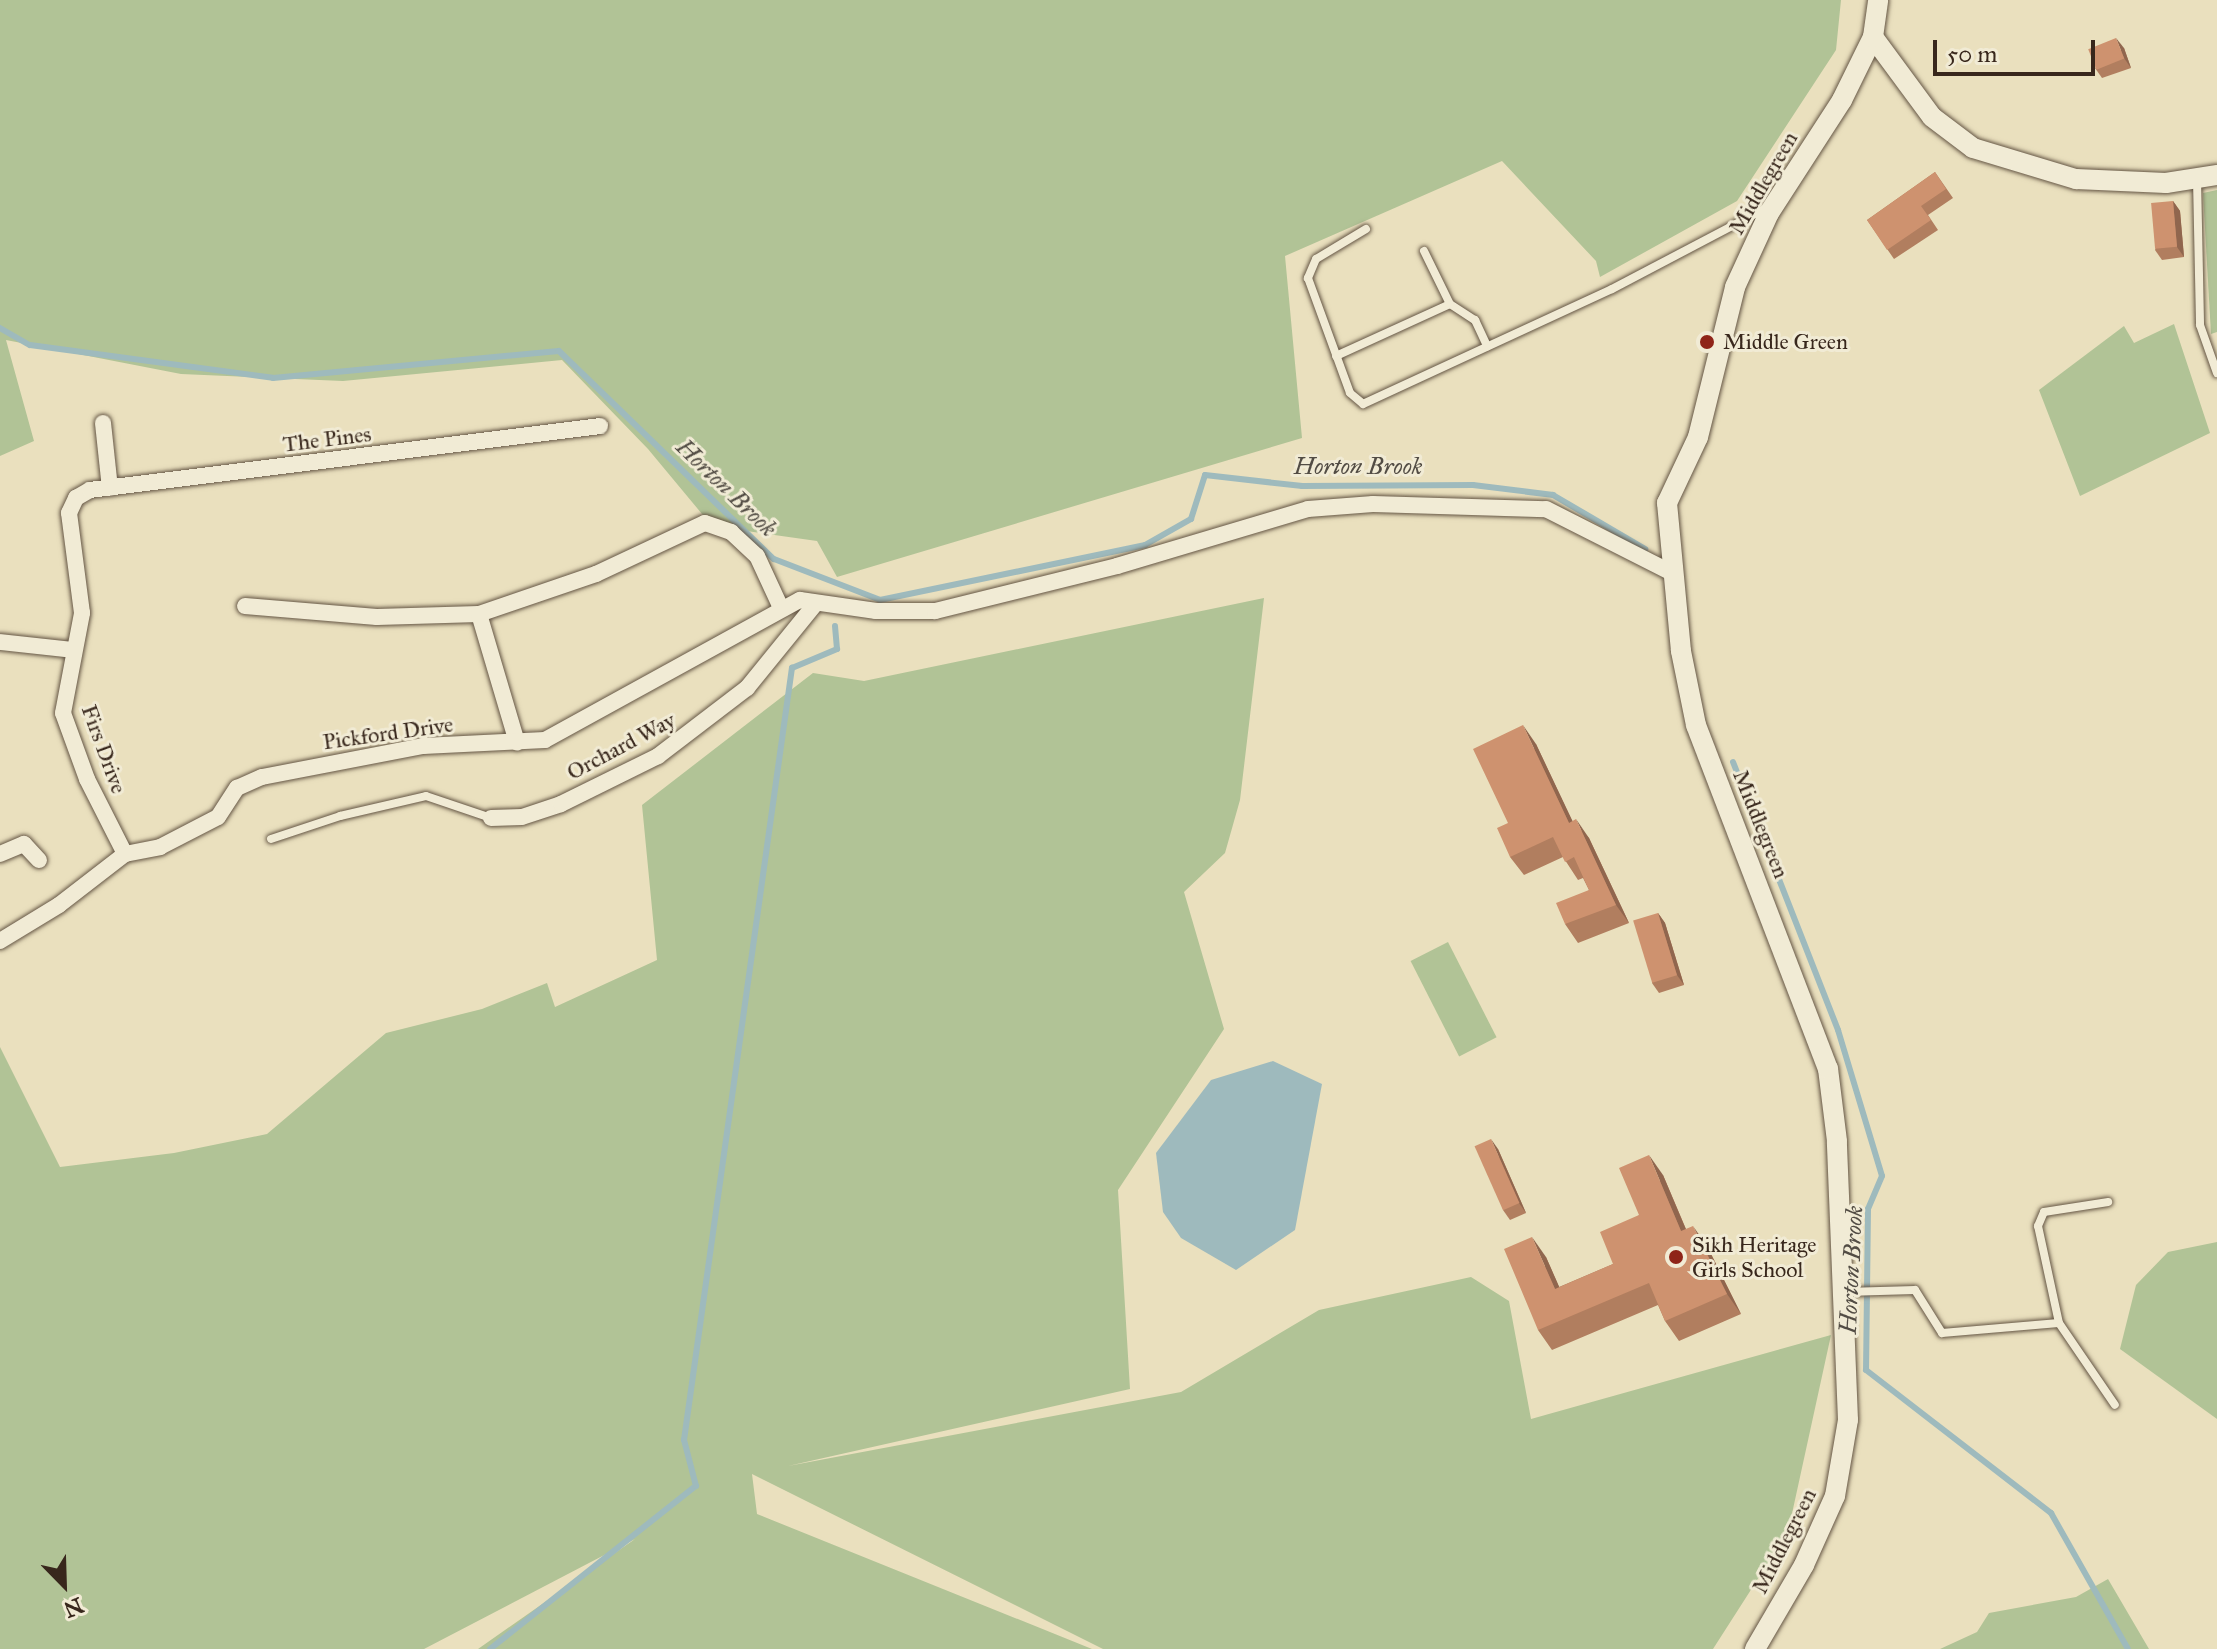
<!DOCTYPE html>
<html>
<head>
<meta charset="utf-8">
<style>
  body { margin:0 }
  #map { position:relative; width:2217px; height:1649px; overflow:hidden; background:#eae0be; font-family:"IM FELL Great Primer",serif }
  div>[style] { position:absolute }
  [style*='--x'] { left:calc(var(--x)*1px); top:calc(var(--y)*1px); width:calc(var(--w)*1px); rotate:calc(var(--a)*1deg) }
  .green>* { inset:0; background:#b1c396; transform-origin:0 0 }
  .water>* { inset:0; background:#9ebabd }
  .stream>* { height:6px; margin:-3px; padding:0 3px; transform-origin:3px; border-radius:3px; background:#9ebabd }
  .roads { filter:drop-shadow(0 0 2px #645544) drop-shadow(0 0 2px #645544) }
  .service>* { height:8px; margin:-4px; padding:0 4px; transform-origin:4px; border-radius:4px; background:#f1ebd5 }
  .minor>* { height:16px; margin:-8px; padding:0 8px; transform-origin:8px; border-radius:8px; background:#f1ebd5 }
  .tertiary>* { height:20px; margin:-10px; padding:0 10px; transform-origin:10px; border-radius:10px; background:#f1ebd5 }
  .wall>* { inset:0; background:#b17e5f }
  .shaded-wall>* { inset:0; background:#90664e }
  .building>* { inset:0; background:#ce926f; transform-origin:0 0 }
  .dots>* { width:22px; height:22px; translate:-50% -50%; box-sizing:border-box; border:4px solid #f1ebd5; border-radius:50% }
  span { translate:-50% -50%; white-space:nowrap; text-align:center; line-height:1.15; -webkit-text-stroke:6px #f1ebd5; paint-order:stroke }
  .street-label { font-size:22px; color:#38271c }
  .poi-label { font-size:22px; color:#38271c }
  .left { translate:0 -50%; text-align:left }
  .water-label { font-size:24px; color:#524c44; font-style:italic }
  .north { position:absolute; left:24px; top:1545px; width:80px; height:80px; -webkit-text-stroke:6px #f1ebd5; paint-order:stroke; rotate:157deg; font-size:22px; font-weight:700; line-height:32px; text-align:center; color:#38271c }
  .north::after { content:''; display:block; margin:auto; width:28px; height:36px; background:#38271c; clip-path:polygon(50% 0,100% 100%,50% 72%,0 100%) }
  .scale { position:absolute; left:1933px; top:40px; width:162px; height:36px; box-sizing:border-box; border:4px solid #38271c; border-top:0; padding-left:10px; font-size:24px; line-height:28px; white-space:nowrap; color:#38271c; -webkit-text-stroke:6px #f1ebd5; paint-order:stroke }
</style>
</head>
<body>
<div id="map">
  <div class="green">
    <div style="clip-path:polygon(0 0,1841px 0,1836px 50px,1737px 201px,1600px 277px,1596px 261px,1502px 161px,1285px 256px,1302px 438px,837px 577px,817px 541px,712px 526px,648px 449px,562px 360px,343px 381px,181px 374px,6px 340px,34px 441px,0 456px)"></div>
    <div style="clip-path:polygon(2217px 190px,2217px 332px,2211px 334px,2203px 193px)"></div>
    <div style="clip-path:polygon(2174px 324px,2210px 433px,2080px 496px,2039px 390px,2124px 326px,2134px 343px)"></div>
    <div style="clip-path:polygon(1264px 598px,1240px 800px,1225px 853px,1184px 892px,1224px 1029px,1118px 1190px,1130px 1389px,788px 1466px,1181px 1392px,1319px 1310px,1471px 1277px,1509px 1301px,1531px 1419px,1831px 1335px,1788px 1532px,1713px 1649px,1103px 1649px,752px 1474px,757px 1514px,1092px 1649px,478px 1649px,635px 1539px,424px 1649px,0 1649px,0 1047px,60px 1167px,174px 1153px,267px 1134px,386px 1033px,482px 1009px,547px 983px,555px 1007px,657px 960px,642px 805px,813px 673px,864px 681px)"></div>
    <div style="left:1448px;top:942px;width:107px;height:42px;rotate:63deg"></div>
    <div style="clip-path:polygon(2217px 1242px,2217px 1419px,2120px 1349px,2136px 1285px,2168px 1252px)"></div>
    <div style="clip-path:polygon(2108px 1579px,2149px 1649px,1940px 1649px,1977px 1632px,1989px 1613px,2076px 1597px)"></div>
  </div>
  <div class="water">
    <div style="clip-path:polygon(1273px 1061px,1322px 1084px,1295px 1230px,1236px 1270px,1181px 1238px,1163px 1212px,1156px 1153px,1211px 1080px)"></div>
  </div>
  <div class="stream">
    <div style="--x:0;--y:328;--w:34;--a:30"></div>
    <div style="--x:30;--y:345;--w:245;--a:7.7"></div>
    <div style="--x:273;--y:378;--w:287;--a:-5.4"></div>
    <div style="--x:559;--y:351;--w:299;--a:44.1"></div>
    <div style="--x:774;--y:559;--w:114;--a:21.1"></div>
    <div style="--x:880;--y:600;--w:271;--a:-11.7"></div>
    <div style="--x:1145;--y:545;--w:53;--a:-29.5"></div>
    <div style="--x:1191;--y:519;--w:46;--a:-72.3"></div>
    <div style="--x:1205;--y:475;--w:98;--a:6.5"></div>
    <div style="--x:1302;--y:486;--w:171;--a:-0.3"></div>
    <div style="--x:1473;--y:485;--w:81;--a:7.1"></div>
    <div style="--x:1553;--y:495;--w:107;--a:30.4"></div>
    <div style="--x:1733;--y:762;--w:288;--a:68.6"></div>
    <div style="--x:1838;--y:1030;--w:152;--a:73.2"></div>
    <div style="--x:1882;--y:1176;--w:36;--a:113"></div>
    <div style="--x:1868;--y:1209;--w:161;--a:90.7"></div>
    <div style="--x:1866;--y:1370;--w:234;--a:37.7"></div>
    <div style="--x:2051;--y:1513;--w:156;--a:60.5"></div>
    <div style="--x:490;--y:1649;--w:263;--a:-38.4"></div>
    <div style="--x:696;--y:1486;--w:48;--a:-104.6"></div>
    <div style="--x:684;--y:1440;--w:780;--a:-82.04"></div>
    <div style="--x:792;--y:668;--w:49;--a:-22.9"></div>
    <div style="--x:837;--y:649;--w:23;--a:-95"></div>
  </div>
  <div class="roads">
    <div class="service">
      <div style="--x:2197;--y:179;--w:146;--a:88.8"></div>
      <div style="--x:2200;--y:325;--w:51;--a:70.5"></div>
      <div style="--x:1366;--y:229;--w:58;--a:149"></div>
      <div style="--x:1316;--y:259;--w:21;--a:113"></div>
      <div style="--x:1308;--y:278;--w:122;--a:69.9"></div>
      <div style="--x:1350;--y:393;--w:17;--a:40"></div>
      <div style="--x:1363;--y:404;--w:274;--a:-24.8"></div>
      <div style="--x:1612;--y:289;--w:174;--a:-27.7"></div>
      <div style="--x:1424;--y:251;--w:59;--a:63.9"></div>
      <div style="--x:1450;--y:304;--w:30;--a:33"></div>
      <div style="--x:1475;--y:320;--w:29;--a:65"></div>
      <div style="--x:1336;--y:356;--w:125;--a:-24.5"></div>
      <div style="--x:271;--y:839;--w:73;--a:-18.4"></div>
      <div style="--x:340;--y:816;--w:88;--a:-13.1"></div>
      <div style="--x:426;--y:796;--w:69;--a:18.7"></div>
      <div style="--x:1845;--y:1292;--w:70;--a:-1.6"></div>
      <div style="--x:1915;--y:1290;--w:51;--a:57.9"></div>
      <div style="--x:1942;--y:1333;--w:117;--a:-4.9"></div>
      <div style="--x:2059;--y:1323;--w:99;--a:55.7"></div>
      <div style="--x:2059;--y:1323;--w:99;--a:-102.2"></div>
      <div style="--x:2038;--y:1226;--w:15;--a:-67"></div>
      <div style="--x:2044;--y:1212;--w:65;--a:-8.9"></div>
    </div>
    <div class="minor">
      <div style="--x:103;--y:423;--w:65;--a:83.9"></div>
      <div style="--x:245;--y:606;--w:132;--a:4.8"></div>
      <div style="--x:377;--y:617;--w:102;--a:-1.7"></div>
      <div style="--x:479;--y:614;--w:124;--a:-18.9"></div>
      <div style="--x:596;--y:574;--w:120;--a:-25.1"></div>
      <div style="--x:705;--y:523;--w:28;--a:19"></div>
      <div style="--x:731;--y:532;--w:35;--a:43"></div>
      <div style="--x:757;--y:556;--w:57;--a:65.2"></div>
      <div style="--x:479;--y:614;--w:134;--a:73.5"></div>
      <div style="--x:0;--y:642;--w:74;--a:6.2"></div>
      <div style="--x:491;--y:818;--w:31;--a:-2"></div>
      <div style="--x:522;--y:817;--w:41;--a:-18.4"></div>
      <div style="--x:561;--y:804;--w:108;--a:-26.3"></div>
      <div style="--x:658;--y:756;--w:112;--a:-37.4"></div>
      <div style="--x:747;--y:688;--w:109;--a:-50.9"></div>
      <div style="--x:0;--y:854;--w:26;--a:-23"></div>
      <div style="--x:24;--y:844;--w:22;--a:47"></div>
      <div style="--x:125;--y:854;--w:84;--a:-116.9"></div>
      <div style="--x:87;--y:779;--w:70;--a:-110"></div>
      <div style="--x:63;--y:713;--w:102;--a:-79.2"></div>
      <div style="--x:82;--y:613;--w:101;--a:-97.4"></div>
      <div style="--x:69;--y:513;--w:17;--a:-65"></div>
      <div style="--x:76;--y:498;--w:16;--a:-30"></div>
      <div style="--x:90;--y:490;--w:514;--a:-7.15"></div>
      <div style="--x:0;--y:941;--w:69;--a:-31.4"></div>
      <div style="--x:59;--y:905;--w:83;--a:-37.7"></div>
      <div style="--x:125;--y:854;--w:36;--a:-11"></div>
      <div style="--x:160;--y:847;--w:65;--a:-27.3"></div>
      <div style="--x:218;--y:817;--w:35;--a:-57"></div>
      <div style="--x:237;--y:788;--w:27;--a:-24"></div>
      <div style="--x:262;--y:777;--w:164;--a:-10.9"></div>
      <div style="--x:423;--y:746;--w:122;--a:-2.8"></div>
      <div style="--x:545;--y:740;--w:291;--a:-28.8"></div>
      <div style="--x:800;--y:600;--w:77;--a:8.2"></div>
      <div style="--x:876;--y:611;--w:59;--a:0"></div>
      <div style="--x:935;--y:611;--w:187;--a:-13.9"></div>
      <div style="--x:1117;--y:566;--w:199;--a:-16.6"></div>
      <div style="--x:1308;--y:509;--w:65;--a:-4.4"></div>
      <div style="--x:1373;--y:504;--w:173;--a:1.7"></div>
      <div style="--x:1546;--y:509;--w:144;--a:26.9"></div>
    </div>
    <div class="tertiary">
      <div style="--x:1873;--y:37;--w:99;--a:53.6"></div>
      <div style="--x:1932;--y:117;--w:51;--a:37.1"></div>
      <div style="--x:1973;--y:148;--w:108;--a:16.8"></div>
      <div style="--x:2076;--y:179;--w:90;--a:2.5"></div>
      <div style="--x:2166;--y:183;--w:52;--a:-8.9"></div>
      <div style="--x:1755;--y:1649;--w:97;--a:-59.7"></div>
      <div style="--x:1804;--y:1565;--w:76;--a:-65.8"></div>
      <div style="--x:1835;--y:1496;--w:77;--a:-80.3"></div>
      <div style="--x:1848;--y:1420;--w:279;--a:-92.3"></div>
      <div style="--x:1837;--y:1141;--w:73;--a:-97.1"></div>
      <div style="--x:1828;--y:1069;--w:368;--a:-111"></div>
      <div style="--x:1696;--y:725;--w:76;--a:-101.5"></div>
      <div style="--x:1681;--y:651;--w:149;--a:-95.4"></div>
      <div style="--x:1667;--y:503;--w:73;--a:-64.8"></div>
      <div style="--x:1698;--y:437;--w:154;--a:-76.1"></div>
      <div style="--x:1735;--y:287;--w:81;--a:-65.3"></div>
      <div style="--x:1769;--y:213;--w:135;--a:-57.1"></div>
      <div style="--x:1842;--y:100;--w:70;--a:-63.8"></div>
      <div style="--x:1873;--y:37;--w:37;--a:-82"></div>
    </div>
  </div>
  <div class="wall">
    <div style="clip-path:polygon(2124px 48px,2131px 68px,2102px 78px,2095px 68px)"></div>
    <div style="clip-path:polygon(1935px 172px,1953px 198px,1928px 215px,1938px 230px,1894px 259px,1867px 220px)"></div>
    <div style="clip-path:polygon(2173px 201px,2180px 211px,2184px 257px,2162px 260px,2155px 250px)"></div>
    <div style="clip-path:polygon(1536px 744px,1572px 821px,1589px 838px,1629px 923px,1578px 943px,1565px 924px,1589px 890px,1583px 878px,1578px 880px,1563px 857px,1524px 875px,1510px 857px,1508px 823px)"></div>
    <div style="clip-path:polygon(1658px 913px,1665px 923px,1684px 985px,1659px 993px,1652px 983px)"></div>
    <div style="clip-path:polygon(1498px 1149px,1526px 1213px,1510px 1220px,1503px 1210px)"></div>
    <div style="clip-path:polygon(1663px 1175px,1686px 1229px,1707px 1246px,1741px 1314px,1679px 1341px,1665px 1321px,1658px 1305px,1552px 1350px,1538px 1330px,1546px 1257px,1559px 1287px,1613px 1264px,1639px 1215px)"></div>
  </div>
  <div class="shaded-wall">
    <div style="clip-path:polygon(2116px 38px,2124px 48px,2131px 68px,2124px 58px)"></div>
    <div style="clip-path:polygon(2173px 201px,2180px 211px,2184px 257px,2177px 247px)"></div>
    <div style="clip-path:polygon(1523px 725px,1536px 744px,1582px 841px,1569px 823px)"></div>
    <div style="clip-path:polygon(1576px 819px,1589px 838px,1629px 923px,1616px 905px)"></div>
    <div style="clip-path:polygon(1658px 913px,1665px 923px,1684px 985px,1677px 975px)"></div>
    <div style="clip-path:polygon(1491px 1139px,1498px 1149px,1526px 1213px,1519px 1203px)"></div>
    <div style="clip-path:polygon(1649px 1155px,1663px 1175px,1695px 1251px,1681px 1231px)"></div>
    <div style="clip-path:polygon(1693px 1226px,1707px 1246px,1741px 1314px,1727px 1294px)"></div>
    <div style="clip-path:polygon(1532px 1237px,1546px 1257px,1569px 1309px,1555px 1289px)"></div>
  </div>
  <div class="building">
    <div style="left:2116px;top:38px;width:22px;height:30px;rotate:68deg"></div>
    <div style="clip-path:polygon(1935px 172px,1946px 189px,1921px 206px,1931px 220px,1887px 250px,1867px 220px)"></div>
    <div style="left:2173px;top:201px;width:46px;height:22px;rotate:85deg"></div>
    <div style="clip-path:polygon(1523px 725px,1569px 823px,1576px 819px,1616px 905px,1565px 924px,1556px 903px,1589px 890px,1574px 857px,1565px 862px,1553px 837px,1510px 857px,1497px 828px,1508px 823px,1473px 749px)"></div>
    <div style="left:1658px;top:913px;width:65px;height:26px;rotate:73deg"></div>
    <div style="left:1491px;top:1139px;width:70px;height:18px;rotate:66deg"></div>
    <div style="clip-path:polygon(1649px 1155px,1681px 1231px,1693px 1226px,1727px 1294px,1665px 1321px,1649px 1283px,1538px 1330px,1504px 1249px,1532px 1237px,1555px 1289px,1613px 1264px,1600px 1232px,1639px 1215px,1619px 1168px)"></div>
  </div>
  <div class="dots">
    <div style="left:1707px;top:342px;background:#8f2418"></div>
    <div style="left:1676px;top:1257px;background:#8f2418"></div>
  </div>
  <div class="street-label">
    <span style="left:1763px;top:183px;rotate:-60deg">Middlegreen</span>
    <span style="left:327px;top:439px;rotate:-7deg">The Pines</span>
    <span style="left:388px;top:733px;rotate:-8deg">Pickford Drive</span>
    <span style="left:621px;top:746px;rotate:-28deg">Orchard Way</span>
    <span style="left:104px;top:749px;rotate:70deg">Firs Drive</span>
    <span style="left:1761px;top:824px;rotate:68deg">Middlegreen</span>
    <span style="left:1784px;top:1541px;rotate:-63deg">Middlegreen</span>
  </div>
  <div class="poi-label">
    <span class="left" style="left:1723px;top:342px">Middle Green</span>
    <span class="left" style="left:1692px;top:1257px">Sikh Heritage<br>Girls School</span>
  </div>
  <div class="water-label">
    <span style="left:1358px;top:467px">Horton Brook</span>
    <span style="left:726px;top:488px;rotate:44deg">Horton Brook</span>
    <span style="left:1852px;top:1270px;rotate:-87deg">Horton Brook</span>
  </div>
  <div class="north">N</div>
  <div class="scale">50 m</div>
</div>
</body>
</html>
